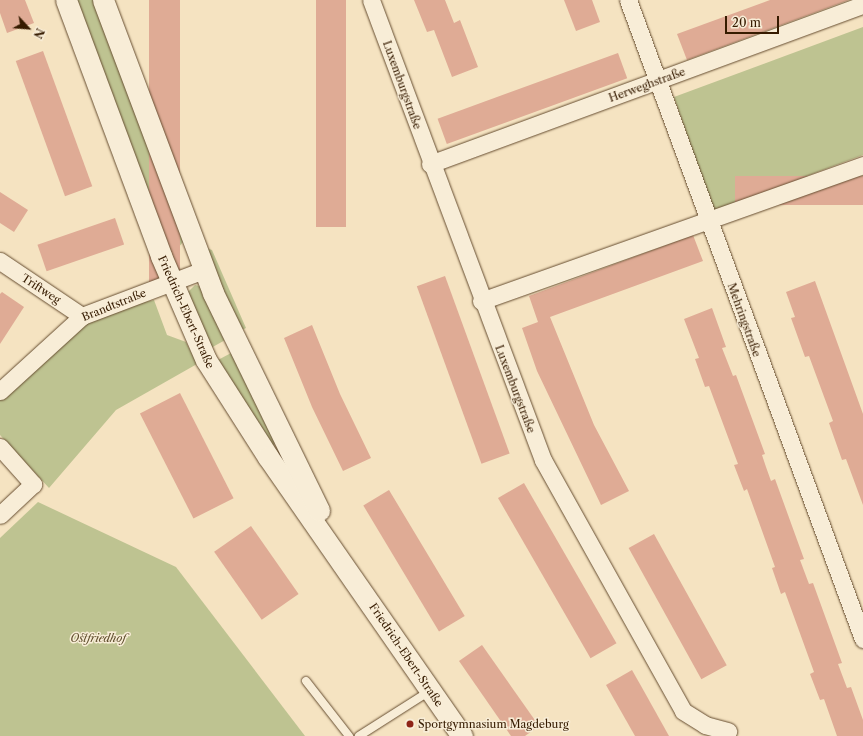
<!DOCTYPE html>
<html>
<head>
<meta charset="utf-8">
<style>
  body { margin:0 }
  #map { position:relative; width:863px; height:736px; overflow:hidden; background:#f5e3c1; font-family:"Libre Caslon Text",serif }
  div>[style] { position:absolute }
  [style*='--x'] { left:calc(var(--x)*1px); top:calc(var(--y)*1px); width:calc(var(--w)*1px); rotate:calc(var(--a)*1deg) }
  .green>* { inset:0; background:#bec391 }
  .building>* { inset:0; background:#dfab95; transform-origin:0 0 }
  .roads { filter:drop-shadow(0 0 1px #664d30) drop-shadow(0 0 1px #664d30) }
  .service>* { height:8px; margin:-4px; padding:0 4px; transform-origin:4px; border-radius:4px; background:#f8edd7 }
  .minor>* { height:17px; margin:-8.5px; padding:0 8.5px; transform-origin:8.5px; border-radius:8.5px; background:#f8edd7 }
  .tertiary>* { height:21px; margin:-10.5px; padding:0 10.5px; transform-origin:10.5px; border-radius:10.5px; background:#f8edd7 }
  .dots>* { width:11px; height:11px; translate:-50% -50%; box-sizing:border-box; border:2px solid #f8edd7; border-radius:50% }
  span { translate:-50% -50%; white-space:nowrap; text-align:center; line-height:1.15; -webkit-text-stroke:3px #f8edd7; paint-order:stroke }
  .street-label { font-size:11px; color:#361b00 }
  .park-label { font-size:11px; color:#5f4d2c; font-style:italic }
  .poi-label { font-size:11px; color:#361b00 }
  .left { translate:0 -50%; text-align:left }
  .north { position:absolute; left:8px; top:8px; width:40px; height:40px; -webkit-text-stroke:3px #f8edd7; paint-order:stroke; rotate:116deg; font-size:11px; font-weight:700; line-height:16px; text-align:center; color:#361b00 }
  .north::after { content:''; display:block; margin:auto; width:14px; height:18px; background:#361b00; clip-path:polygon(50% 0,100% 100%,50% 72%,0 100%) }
  .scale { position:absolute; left:725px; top:16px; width:54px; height:18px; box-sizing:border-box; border:2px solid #361b00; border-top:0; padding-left:5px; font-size:12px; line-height:14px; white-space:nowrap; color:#361b00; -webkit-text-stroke:3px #f8edd7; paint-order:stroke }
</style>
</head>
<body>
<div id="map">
  <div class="green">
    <div style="clip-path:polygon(74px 0,96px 0,184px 241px,177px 249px,168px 252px)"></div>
    <div style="clip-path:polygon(863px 27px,863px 155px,713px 211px,674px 97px)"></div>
    <div style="clip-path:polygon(204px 247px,212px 250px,246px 328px,240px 331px)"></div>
    <div style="clip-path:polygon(195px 285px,200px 286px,227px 339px,209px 349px,188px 292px)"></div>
    <div style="clip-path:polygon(154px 300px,167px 335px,186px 342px,197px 364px,116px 410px,49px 488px,0 435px,0 396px,82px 316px)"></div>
    <div style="clip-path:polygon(233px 352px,275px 441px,274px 445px,271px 445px,216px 361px)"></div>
    <div style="clip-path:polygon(38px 502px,176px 567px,305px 736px,0 736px,0 538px)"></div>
  </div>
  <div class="building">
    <div style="clip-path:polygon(0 0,25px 0,34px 23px,7px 33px,0 13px)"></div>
    <div style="left:149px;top:0;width:31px;height:283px"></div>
    <div style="left:316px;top:0;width:30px;height:227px"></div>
    <div style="clip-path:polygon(414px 0,445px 0,454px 23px,460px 20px,478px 67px,452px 77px,434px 30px,427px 32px)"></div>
    <div style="clip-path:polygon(564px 0,592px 0,600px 22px,576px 31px)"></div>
    <div style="clip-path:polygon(770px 0,849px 0,687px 60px,677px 34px)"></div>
    <div style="left:43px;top:51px;width:144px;height:29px;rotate:70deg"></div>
    <div style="left:618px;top:53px;width:27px;height:192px;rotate:70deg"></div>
    <div style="left:863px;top:176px;width:29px;height:128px;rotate:90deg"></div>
    <div style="clip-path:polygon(0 192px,28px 210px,14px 232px,0 223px)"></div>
    <div style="left:115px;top:218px;width:28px;height:82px;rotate:71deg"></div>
    <div style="clip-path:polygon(693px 235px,703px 261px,550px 317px,594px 425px,629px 491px,601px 505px,537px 371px,522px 328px,538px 322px,529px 296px)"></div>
    <div style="left:445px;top:276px;width:189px;height:30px;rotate:70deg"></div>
    <div style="clip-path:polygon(815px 281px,863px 414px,863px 505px,846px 459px,842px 460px,829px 423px,833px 421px,809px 356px,805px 357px,791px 318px,795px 317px,786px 292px)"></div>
    <div style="clip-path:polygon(2px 292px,24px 307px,0 344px,0 294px)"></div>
    <div style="clip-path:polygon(712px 308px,726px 347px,722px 348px,733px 376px,736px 375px,765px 454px,762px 455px,766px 467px,771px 481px,775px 479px,804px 559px,800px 560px,809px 584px,813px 583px,842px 663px,838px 664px,847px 688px,851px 687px,863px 720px,863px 736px,837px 736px,824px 699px,820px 700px,810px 674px,814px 672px,785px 592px,781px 594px,772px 568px,775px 567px,747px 489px,744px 491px,734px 465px,738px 464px,709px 386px,705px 387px,695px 359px,699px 358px,684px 319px)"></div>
    <div style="clip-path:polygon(312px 325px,340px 394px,371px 458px,343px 471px,312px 407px,284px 338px)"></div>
    <div style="left:180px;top:393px;width:118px;height:45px;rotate:63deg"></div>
    <div style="left:524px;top:483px;width:185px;height:30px;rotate:60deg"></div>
    <div style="left:389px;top:490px;width:147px;height:30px;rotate:59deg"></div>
    <div style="left:251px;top:526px;width:83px;height:45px;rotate:55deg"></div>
    <div style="left:654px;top:534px;width:150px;height:29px;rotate:61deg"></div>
    <div style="clip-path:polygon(482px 645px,539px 726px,525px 736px,511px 736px,459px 661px)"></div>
    <div style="clip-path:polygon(632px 670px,645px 693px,669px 736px,635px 736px,606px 685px)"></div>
  </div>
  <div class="roads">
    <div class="service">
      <div style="--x:306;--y:681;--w:70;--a:52"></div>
      <div style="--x:359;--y:736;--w:84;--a:-32.4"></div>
    </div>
    <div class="minor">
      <div style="--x:371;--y:0;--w:491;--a:69.5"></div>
      <div style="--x:543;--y:460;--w:287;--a:60.8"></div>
      <div style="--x:683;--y:711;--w:26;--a:32"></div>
      <div style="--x:705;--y:725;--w:24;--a:15"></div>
      <div style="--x:628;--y:0;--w:681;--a:69.81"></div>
      <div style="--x:430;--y:164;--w:461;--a:-20.2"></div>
      <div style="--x:0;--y:261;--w:99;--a:33.9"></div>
      <div style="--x:481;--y:301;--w:405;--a:-19.6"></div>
      <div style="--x:0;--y:391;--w:111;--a:-42.4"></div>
      <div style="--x:82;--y:316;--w:130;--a:-20.7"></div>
      <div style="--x:0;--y:447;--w:50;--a:48.3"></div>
      <div style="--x:33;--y:484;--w:45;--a:136.8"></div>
    </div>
    <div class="tertiary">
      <div style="--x:66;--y:0;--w:273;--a:69.6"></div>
      <div style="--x:161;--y:256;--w:113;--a:66.6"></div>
      <div style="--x:206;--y:360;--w:115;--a:57.4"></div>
      <div style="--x:268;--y:457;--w:340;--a:55.2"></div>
      <div style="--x:103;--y:0;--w:313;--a:69.4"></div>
      <div style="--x:213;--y:293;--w:242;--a:64"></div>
    </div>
  </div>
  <div class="dots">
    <div style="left:410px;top:724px;background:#8f2418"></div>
  </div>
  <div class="street-label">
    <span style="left:402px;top:85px;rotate:70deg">Luxemburgstraße</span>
    <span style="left:647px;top:85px;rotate:-20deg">Herweghstraße</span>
    <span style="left:41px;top:289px;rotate:33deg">Triftweg</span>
    <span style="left:114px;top:305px;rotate:-22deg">Brandtstraße</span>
    <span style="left:186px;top:312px;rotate:66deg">Friedrich-Ebert-Straße</span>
    <span style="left:744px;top:320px;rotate:70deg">Mehringstraße</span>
    <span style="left:515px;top:389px;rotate:69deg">Luxemburgstraße</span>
    <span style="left:406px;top:655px;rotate:56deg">Friedrich-Ebert-Straße</span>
  </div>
  <div class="park-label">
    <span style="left:98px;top:638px">Ostfriedhof</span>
  </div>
  <div class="poi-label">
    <span class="left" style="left:418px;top:724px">Sportgymnasium Magdeburg</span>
  </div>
  <div class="north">N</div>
  <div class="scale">20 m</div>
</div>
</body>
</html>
